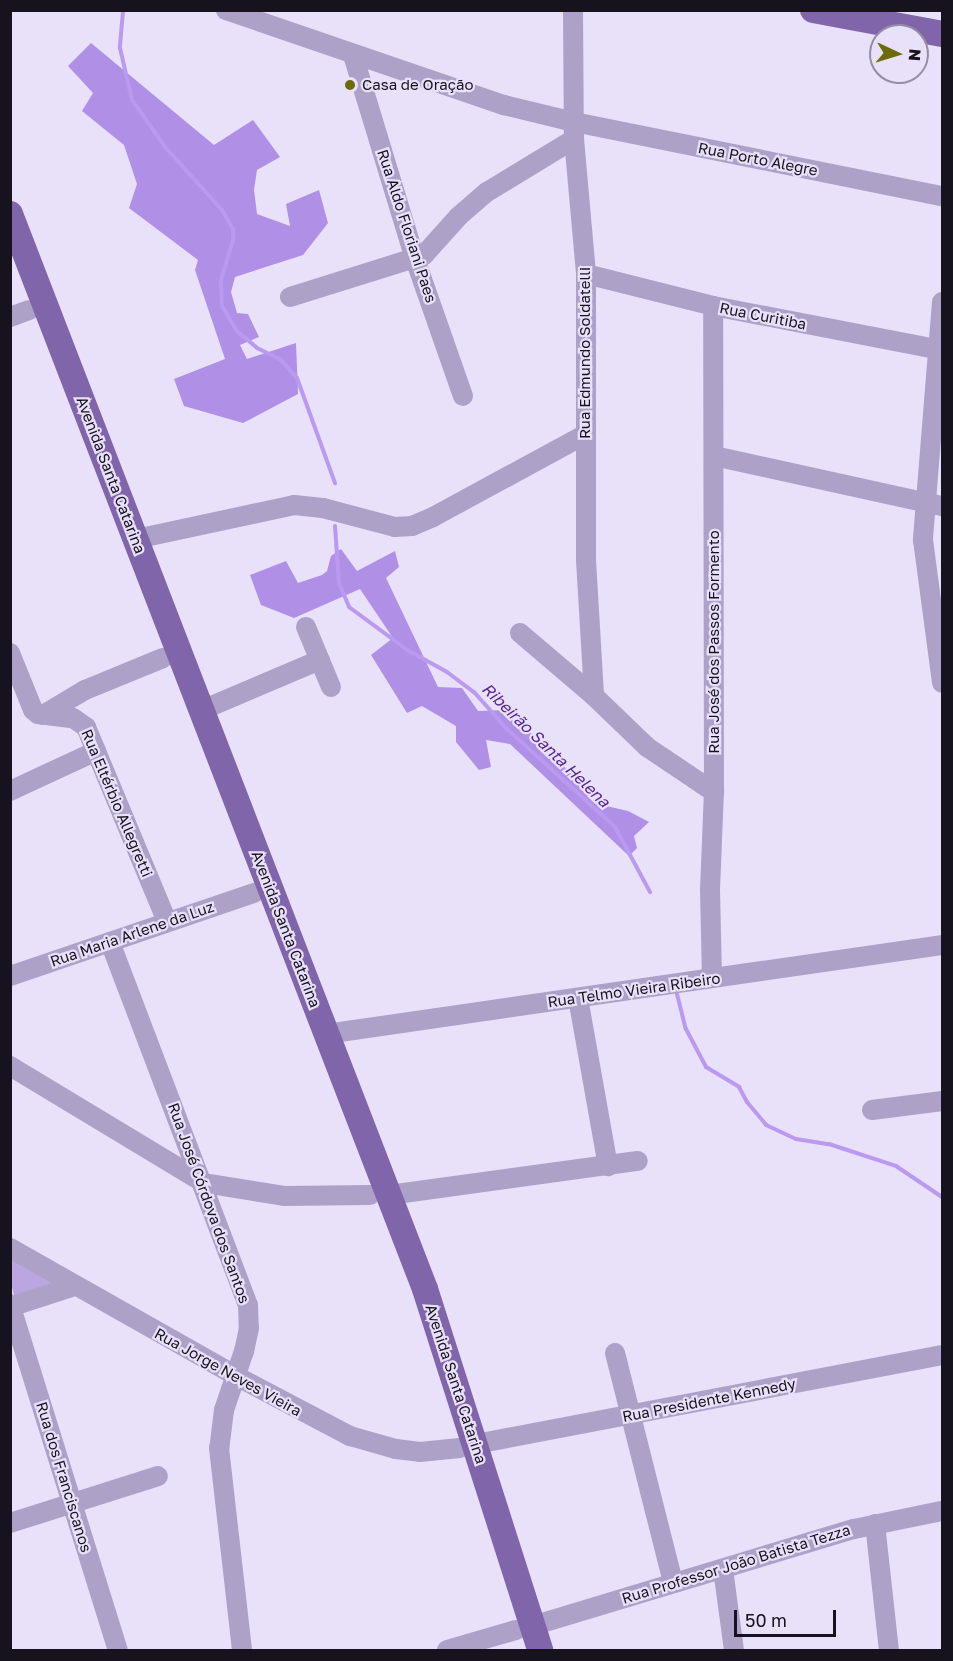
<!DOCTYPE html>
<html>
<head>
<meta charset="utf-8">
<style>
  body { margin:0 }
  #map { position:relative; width:953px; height:1661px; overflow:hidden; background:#e9e0fa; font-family:"Golos Text",sans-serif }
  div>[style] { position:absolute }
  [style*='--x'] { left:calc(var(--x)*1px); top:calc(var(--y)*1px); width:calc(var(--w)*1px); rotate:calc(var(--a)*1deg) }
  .green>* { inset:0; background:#bba6e2 }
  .forest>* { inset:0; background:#b08fe6 }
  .stream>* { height:4px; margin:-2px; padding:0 2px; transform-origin:2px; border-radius:2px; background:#ba99f1 }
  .minor>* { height:20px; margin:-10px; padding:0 10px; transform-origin:10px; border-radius:10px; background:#aea1c8 }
  .major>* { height:26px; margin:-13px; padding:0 13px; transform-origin:13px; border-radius:13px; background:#8065ab }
  .dots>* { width:16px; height:16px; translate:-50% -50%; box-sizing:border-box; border:3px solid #e9e0fa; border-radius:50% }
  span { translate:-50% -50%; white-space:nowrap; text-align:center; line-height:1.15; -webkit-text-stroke:4.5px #e9e0fa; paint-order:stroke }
  .poi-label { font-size:15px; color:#17131e }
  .left { translate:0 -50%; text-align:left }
  .street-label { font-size:15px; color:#17131e }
  .water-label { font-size:16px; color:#57288d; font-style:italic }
  .frame { position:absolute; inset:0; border:12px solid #17131e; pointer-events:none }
  .north { position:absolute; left:869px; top:24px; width:60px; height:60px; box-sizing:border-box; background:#e9e0fa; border:2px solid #958ea2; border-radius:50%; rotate:94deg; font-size:16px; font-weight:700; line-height:24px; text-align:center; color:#17131e }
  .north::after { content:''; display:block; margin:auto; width:21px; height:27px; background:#6c6b08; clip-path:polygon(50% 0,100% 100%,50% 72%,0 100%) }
  .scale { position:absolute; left:734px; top:1610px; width:102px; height:27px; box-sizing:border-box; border:3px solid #17131e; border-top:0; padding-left:8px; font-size:18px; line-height:21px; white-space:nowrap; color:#17131e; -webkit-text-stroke:4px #e9e0fa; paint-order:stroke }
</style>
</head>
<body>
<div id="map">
  <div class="green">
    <div style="clip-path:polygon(10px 1256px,59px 1284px,15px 1299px,11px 1283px)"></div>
  </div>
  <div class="forest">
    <div style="clip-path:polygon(91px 43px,214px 145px,253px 120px,280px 157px,257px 170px,254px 190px,257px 214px,290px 226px,286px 204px,319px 190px,328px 223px,303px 255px,235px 277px,231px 292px,237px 313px,248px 314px,259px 337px,240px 345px,247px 359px,296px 343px,298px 394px,243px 423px,184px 406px,174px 379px,225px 359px,195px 270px,198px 260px,129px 208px,137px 184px,124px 145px,82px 111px,93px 93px,68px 66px)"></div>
    <div style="clip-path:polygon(341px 549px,357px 571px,395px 551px,399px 567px,386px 578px,438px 687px,462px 688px,478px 711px,508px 710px,602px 805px,628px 811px,649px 822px,634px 836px,637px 848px,629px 856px,510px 744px,486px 740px,491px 767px,479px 770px,456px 742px,456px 726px,422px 706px,407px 713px,371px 655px,393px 638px,360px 589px,294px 618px,261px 605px,250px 575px,286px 561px,298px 583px,322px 575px,327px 571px,331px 556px)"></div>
  </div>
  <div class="stream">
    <div style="--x:123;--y:11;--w:37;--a:95"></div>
    <div style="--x:120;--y:48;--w:53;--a:77"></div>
    <div style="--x:132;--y:100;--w:59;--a:54.7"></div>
    <div style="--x:166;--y:148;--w:84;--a:47.9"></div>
    <div style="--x:222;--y:210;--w:22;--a:60"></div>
    <div style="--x:233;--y:229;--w:11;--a:90"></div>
    <div style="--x:233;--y:240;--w:42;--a:106.7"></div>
    <div style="--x:221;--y:280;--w:26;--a:88"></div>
    <div style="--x:222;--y:306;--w:29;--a:59"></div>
    <div style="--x:237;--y:331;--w:26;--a:40"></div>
    <div style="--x:257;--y:348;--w:25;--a:26"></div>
    <div style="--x:280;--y:359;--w:25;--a:48"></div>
    <div style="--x:297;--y:378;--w:112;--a:70.1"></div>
    <div style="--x:335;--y:526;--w:57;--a:86"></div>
    <div style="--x:339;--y:583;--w:26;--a:67"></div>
    <div style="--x:349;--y:607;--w:74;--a:36.3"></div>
    <div style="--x:409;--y:651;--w:43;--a:28.9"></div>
    <div style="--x:447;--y:672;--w:34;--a:37"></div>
    <div style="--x:474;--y:692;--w:50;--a:48.3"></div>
    <div style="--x:507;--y:729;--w:146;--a:42.2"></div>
    <div style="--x:615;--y:827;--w:74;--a:61.7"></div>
    <div style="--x:677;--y:994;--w:36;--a:76"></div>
    <div style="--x:686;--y:1029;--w:43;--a:62.2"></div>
    <div style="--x:706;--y:1067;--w:39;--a:31"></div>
    <div style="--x:739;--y:1087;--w:17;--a:62"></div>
    <div style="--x:747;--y:1102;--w:30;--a:50"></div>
    <div style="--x:766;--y:1125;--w:33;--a:25"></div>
    <div style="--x:796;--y:1139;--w:33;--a:9"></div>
    <div style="--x:829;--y:1144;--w:71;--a:18.2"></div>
    <div style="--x:896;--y:1166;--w:55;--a:34"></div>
  </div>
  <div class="minor">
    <div style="--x:226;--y:10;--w:294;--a:18.9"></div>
    <div style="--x:504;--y:105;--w:72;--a:13.7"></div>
    <div style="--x:574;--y:122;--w:375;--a:11.4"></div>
    <div style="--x:573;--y:10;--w:129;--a:89.6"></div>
    <div style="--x:574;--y:139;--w:136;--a:84.9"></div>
    <div style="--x:586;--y:274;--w:286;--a:90"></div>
    <div style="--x:586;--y:560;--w:136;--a:86.6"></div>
    <div style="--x:353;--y:55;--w:213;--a:73.1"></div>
    <div style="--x:415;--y:259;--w:145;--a:70.7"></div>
    <div style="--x:586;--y:274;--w:131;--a:14.1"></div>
    <div style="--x:713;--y:306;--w:233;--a:10.9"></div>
    <div style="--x:290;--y:297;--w:140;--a:-17.4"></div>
    <div style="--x:424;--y:255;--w:52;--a:-48.1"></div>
    <div style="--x:459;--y:216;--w:37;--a:-41"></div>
    <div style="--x:487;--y:192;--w:102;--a:-31.3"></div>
    <div style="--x:942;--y:302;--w:239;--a:94.6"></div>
    <div style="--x:923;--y:540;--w:144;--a:82.4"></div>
    <div style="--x:10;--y:317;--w:20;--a:-20"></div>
    <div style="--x:714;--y:456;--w:233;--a:12.4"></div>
    <div style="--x:136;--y:539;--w:162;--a:-12.1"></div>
    <div style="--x:294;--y:505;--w:29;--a:6"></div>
    <div style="--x:323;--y:508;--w:74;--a:14.8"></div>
    <div style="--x:395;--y:527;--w:17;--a:-3"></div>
    <div style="--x:412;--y:526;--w:23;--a:-23"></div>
    <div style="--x:433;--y:517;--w:174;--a:-28.5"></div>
    <div style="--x:306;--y:627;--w:65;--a:67.4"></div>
    <div style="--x:520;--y:633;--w:97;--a:40.4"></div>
    <div style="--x:594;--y:696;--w:74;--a:43.9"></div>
    <div style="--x:647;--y:747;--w:81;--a:33.9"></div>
    <div style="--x:10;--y:653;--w:61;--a:68"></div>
    <div style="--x:33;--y:710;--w:6;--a:39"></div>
    <div style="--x:38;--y:714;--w:35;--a:7"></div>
    <div style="--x:73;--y:718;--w:16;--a:35"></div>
    <div style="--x:86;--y:727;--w:211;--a:67.4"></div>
    <div style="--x:202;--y:710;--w:128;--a:-23"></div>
    <div style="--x:43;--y:715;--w:49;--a:-30.8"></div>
    <div style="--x:85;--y:690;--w:84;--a:-22.3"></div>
    <div style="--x:10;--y:791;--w:95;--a:-24.9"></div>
    <div style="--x:110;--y:942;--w:388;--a:69.2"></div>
    <div style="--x:248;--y:1305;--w:23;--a:88"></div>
    <div style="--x:249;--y:1328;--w:24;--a:102"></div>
    <div style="--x:244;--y:1351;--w:62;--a:108.7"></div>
    <div style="--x:224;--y:1410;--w:38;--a:97"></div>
    <div style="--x:219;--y:1448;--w:203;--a:83.5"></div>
    <div style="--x:10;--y:976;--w:258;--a:-18.8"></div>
    <div style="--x:712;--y:978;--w:88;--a:-91.3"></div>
    <div style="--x:710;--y:890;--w:98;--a:-87.7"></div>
    <div style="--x:714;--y:792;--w:486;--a:-90.1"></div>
    <div style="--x:578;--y:998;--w:171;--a:79.9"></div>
    <div style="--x:326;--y:1034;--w:622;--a:-8.22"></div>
    <div style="--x:10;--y:1066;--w:227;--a:31.1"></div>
    <div style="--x:204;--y:1183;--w:81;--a:9.2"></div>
    <div style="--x:284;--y:1196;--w:86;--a:-0.7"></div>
    <div style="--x:872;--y:1110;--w:71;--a:-7.3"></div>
    <div style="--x:389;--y:1195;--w:251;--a:-7.8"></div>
    <div style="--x:10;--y:1248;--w:260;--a:29.5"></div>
    <div style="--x:236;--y:1376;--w:129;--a:27.8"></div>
    <div style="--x:350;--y:1436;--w:48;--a:15.8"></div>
    <div style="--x:396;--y:1449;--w:24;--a:7"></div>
    <div style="--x:420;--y:1452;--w:40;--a:-5.7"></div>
    <div style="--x:10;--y:1304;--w:362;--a:72.7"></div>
    <div style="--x:10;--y:1307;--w:68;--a:-17.9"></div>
    <div style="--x:615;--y:1353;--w:237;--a:75.8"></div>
    <div style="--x:476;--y:1444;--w:474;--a:-10.8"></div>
    <div style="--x:10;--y:1523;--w:155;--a:-17.6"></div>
    <div style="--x:875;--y:1524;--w:127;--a:83.7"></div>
    <div style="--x:723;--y:1569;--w:82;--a:82.3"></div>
    <div style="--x:532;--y:1626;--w:336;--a:-16.8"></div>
    <div style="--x:854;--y:1529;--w:90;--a:-11.6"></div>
    <div style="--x:447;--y:1650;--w:72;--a:-16.2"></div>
  </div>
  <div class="major">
    <div style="--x:813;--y:10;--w:131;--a:10.5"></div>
    <div style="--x:10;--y:214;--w:1152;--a:68.89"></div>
    <div style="--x:425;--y:1289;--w:379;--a:72.3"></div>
  </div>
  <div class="dots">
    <div style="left:350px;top:85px;background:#6c6b08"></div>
  </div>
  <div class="poi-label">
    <span class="left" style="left:362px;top:85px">Casa de Oração</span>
  </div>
  <div class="street-label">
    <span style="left:758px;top:159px;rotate:11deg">Rua Porto Alegre</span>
    <span style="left:407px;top:226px;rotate:72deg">Rua Aldo Floriani Paes</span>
    <span style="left:763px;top:316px;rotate:11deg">Rua Curitiba</span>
    <span style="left:585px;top:353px;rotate:-90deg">Rua Edmundo Soldatelli</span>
    <span style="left:111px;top:475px;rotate:69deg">Avenida Santa Catarina</span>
    <span style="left:714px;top:642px;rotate:-90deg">Rua José dos Passos Formento</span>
    <span style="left:117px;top:803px;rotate:67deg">Rua Eltérbio Allegretti</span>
    <span style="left:286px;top:929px;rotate:69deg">Avenida Santa Catarina</span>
    <span style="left:132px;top:934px;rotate:-19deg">Rua Maria Arlene da Luz</span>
    <span style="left:634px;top:990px;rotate:-8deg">Rua Telmo Vieira Ribeiro</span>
    <span style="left:209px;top:1203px;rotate:70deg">Rua José Córdova dos Santos</span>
    <span style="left:228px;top:1372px;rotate:29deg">Rua Jorge Neves Vieira</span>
    <span style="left:456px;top:1384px;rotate:72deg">Avenida Santa Catarina</span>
    <span style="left:709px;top:1400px;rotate:-11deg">Rua Presidente Kennedy</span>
    <span style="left:64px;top:1477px;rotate:73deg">Rua dos Franciscanos</span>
    <span style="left:736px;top:1564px;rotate:-17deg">Rua Professor João Batista Tezza</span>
  </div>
  <div class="water-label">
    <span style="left:546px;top:745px;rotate:44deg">Ribeirão Santa Helena</span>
  </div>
  <div class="frame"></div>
  <div class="north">N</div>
  <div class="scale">50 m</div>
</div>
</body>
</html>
